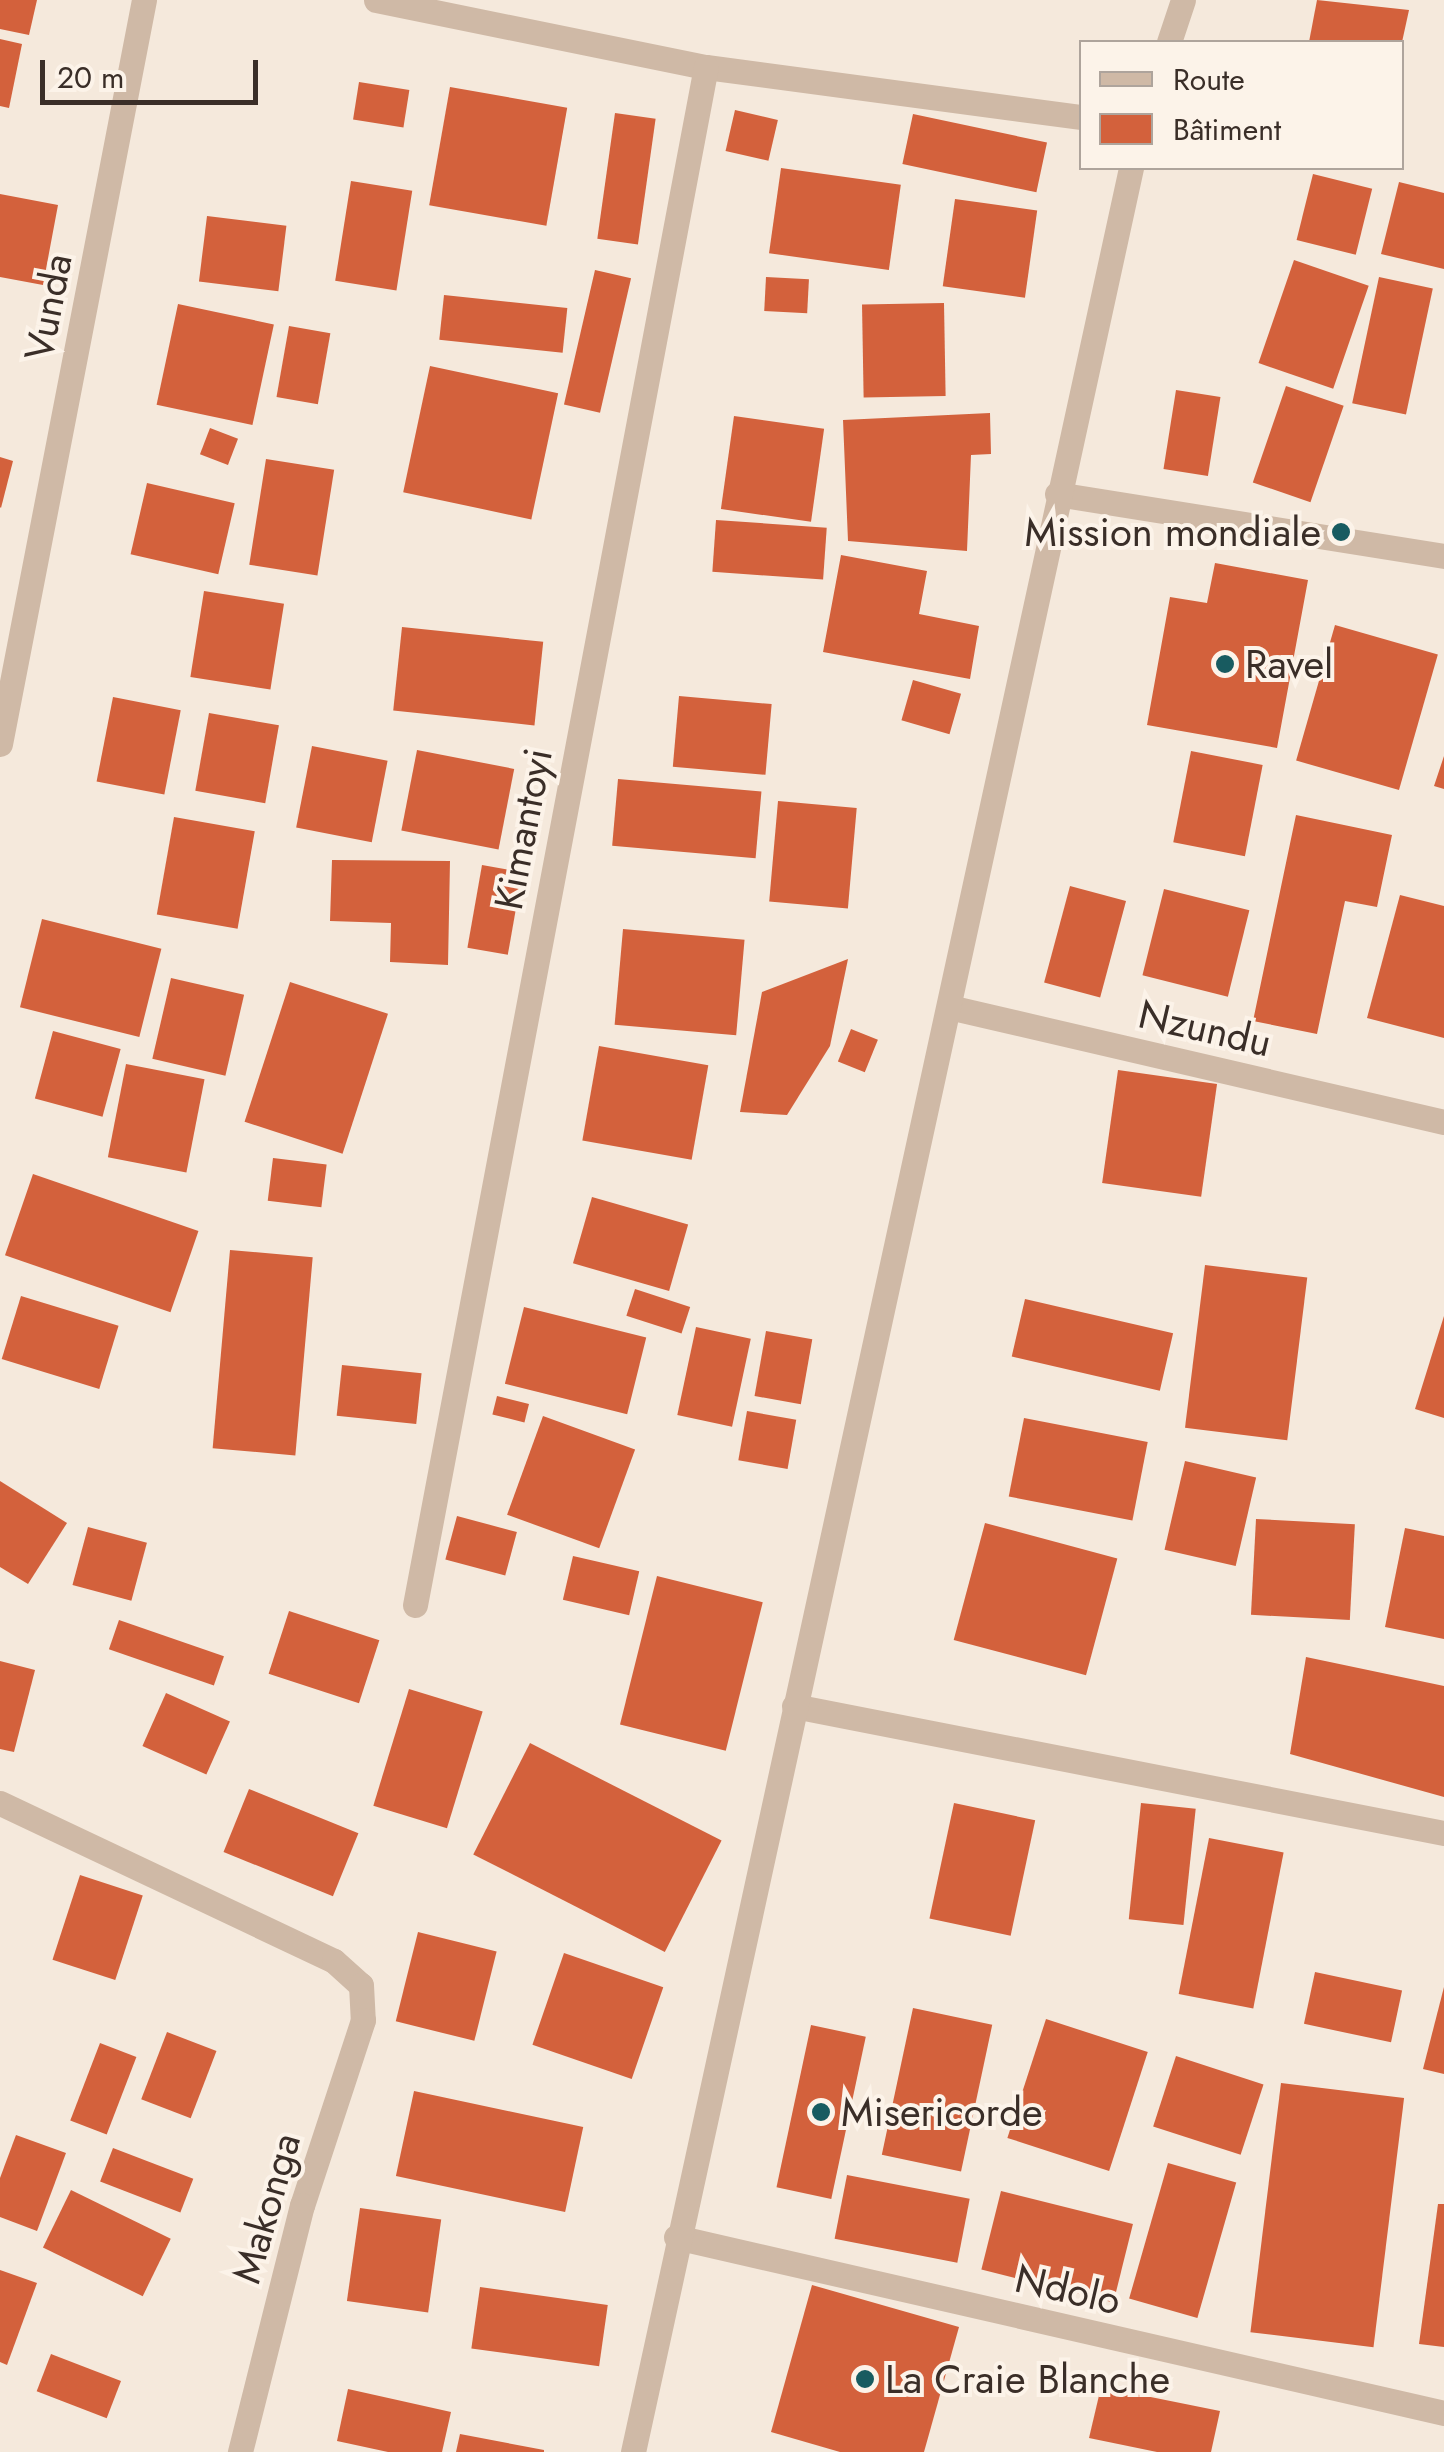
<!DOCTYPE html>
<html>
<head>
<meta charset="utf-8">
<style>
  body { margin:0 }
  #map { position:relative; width:1444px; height:2452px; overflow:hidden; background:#f5e9dc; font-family:Jost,sans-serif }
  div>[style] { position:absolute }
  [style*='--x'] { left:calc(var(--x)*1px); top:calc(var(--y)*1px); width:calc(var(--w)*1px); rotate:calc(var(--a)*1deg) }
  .building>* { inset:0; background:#d3613c; transform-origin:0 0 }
  .street>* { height:25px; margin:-12.5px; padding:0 12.5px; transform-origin:12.5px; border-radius:12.5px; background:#cfb9a6 }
  .dots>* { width:28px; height:28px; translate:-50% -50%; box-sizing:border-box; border:5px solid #fcf3e9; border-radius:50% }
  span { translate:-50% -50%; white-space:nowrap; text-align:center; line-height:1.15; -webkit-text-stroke:8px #fcf3e9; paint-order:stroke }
  .street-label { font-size:40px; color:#3a2e28 }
  .poi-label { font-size:40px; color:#3a2e28 }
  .right { translate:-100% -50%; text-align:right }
  .left { translate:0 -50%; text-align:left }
  .legend { position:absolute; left:1079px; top:40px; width:325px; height:130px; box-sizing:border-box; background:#fcf3e9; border:2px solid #aea49c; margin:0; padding:12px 18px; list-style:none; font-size:30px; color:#3a2e28 }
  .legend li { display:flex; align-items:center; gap:20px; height:50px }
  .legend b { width:50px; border:2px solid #aea49c }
  .scale { position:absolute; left:40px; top:60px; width:218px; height:45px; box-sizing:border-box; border:5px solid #3a2e28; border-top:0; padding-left:12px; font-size:30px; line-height:35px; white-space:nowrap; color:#3a2e28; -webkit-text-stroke:8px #fcf3e9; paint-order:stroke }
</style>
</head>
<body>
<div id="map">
  <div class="building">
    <div style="clip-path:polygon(0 0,37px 0,29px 35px,0 29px)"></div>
    <div style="clip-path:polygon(1317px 0,1409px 10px,1402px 42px,1309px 42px)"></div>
    <div style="clip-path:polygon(0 39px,22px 44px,9px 108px,0 106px)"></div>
    <div style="left:359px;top:82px;width:51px;height:38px;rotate:9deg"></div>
    <div style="left:450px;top:87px;width:119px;height:120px;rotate:10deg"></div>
    <div style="left:735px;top:110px;width:44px;height:42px;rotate:13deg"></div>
    <div style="left:615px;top:113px;width:41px;height:127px;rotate:8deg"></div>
    <div style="left:913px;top:114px;width:137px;height:51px;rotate:12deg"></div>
    <div style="left:781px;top:168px;width:121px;height:86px;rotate:8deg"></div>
    <div style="left:1313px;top:174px;width:61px;height:68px;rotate:14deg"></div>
    <div style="left:351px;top:181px;width:62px;height:101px;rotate:9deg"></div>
    <div style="clip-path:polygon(1399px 182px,1444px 193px,1444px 269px,1381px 254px)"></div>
    <div style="clip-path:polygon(0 194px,58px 205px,43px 285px,0 277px)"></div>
    <div style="left:955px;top:199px;width:83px;height:88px;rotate:8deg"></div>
    <div style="left:207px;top:216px;width:80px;height:66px;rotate:7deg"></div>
    <div style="left:1294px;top:260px;width:79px;height:109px;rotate:19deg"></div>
    <div style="left:595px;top:270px;width:37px;height:138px;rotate:13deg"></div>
    <div style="left:766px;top:277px;width:43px;height:34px;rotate:3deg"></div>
    <div style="left:1379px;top:277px;width:55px;height:129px;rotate:12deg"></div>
    <div style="left:444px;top:295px;width:124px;height:45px;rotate:6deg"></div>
    <div style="left:944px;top:303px;width:93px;height:82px;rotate:89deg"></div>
    <div style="left:178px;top:304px;width:98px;height:103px;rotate:12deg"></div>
    <div style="left:289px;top:326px;width:42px;height:72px;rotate:10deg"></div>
    <div style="left:430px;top:366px;width:131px;height:129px;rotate:12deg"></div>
    <div style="left:1286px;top:386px;width:61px;height:102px;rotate:19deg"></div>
    <div style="left:1176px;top:390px;width:45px;height:80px;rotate:9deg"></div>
    <div style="clip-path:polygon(990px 413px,991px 454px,971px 455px,967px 551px,848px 541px,843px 420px)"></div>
    <div style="left:734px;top:416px;width:91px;height:94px;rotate:8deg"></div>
    <div style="left:210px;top:428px;width:30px;height:28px;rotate:21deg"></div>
    <div style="clip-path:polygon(0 457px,13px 461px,1px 508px,0 507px)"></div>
    <div style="left:266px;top:459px;width:69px;height:107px;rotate:9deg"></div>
    <div style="left:147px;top:483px;width:90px;height:73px;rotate:13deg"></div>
    <div style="left:716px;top:520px;width:111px;height:52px;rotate:4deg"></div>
    <div style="clip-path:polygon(841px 555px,927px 571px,919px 614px,979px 626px,970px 679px,823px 652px)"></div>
    <div style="clip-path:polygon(1215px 563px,1308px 580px,1277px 748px,1147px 725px,1170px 597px,1207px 603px)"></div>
    <div style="left:204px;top:591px;width:81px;height:87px;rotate:9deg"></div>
    <div style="left:1335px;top:625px;width:107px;height:141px;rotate:16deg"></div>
    <div style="left:402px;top:627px;width:142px;height:84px;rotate:6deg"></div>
    <div style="left:913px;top:680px;width:50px;height:42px;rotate:16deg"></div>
    <div style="left:679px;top:696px;width:93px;height:71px;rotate:5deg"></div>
    <div style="left:113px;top:697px;width:69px;height:86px;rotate:11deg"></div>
    <div style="left:209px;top:713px;width:71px;height:79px;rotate:10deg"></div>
    <div style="left:312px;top:746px;width:77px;height:83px;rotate:11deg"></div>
    <div style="left:417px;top:750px;width:99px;height:82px;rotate:11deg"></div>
    <div style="left:1191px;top:751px;width:73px;height:93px;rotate:11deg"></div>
    <div style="clip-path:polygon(1444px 756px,1444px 789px,1434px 786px)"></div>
    <div style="left:618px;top:779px;width:144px;height:67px;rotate:5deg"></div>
    <div style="left:778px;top:801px;width:79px;height:101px;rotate:5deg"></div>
    <div style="clip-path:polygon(1296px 815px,1392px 835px,1377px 907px,1345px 901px,1317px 1034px,1253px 1021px)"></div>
    <div style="left:174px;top:817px;width:82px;height:99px;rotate:10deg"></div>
    <div style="clip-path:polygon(332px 860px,450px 861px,448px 965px,390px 962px,391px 923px,330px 921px)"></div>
    <div style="left:482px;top:865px;width:41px;height:84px;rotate:10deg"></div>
    <div style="left:1070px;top:886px;width:58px;height:100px;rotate:15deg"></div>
    <div style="left:1164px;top:889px;width:88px;height:89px;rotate:14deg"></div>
    <div style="clip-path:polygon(1400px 895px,1444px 906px,1444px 1038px,1367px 1018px)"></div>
    <div style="left:42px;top:919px;width:123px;height:91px;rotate:14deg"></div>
    <div style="left:623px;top:929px;width:122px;height:96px;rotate:5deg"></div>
    <div style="clip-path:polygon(848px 959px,830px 1046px,787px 1115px,740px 1112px,762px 992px)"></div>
    <div style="left:171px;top:978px;width:75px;height:83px;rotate:13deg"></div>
    <div style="left:290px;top:982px;width:103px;height:147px;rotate:18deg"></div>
    <div style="left:851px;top:1029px;width:29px;height:35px;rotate:22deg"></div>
    <div style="left:53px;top:1031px;width:70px;height:70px;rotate:15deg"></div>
    <div style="left:599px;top:1046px;width:111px;height:96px;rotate:10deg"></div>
    <div style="left:126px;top:1064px;width:80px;height:95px;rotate:11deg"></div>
    <div style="left:1118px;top:1070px;width:100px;height:114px;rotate:8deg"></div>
    <div style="left:273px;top:1158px;width:54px;height:43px;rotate:7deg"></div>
    <div style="left:33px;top:1174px;width:175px;height:86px;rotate:19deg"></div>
    <div style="left:592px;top:1197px;width:100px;height:69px;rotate:16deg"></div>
    <div style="left:230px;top:1250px;width:83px;height:199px;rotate:5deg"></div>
    <div style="left:1205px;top:1265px;width:103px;height:164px;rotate:7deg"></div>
    <div style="left:635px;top:1289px;width:58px;height:28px;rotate:18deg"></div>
    <div style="left:21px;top:1296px;width:102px;height:66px;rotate:17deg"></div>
    <div style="left:1025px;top:1299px;width:152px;height:59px;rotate:13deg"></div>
    <div style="left:524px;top:1307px;width:126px;height:79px;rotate:14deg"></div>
    <div style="clip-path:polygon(1444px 1316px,1444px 1418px,1415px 1409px)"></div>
    <div style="left:696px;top:1327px;width:56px;height:90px;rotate:12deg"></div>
    <div style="left:766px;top:1331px;width:47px;height:66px;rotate:10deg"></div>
    <div style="left:342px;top:1365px;width:80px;height:51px;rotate:6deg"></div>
    <div style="left:497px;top:1396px;width:33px;height:19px;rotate:14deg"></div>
    <div style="left:747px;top:1411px;width:50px;height:50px;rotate:10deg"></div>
    <div style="left:543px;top:1416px;width:98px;height:105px;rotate:20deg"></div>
    <div style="left:1024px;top:1418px;width:126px;height:80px;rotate:11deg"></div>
    <div style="left:1185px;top:1461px;width:73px;height:91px;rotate:13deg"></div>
    <div style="clip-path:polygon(0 1481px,67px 1523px,28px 1584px,0 1567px)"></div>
    <div style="left:457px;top:1516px;width:62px;height:45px;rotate:15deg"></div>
    <div style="left:1256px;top:1519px;width:99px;height:96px;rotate:3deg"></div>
    <div style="left:985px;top:1523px;width:137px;height:121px;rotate:15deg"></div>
    <div style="left:88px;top:1527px;width:61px;height:60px;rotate:15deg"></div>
    <div style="clip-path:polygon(1405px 1528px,1444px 1536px,1444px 1639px,1385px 1627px)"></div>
    <div style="left:573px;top:1556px;width:68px;height:45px;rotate:13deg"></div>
    <div style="left:657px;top:1576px;width:109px;height:153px;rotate:14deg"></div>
    <div style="left:289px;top:1611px;width:95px;height:66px;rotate:18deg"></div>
    <div style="left:119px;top:1620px;width:111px;height:31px;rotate:19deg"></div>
    <div style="clip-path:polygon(1306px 1657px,1444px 1686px,1444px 1797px,1290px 1754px)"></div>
    <div style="clip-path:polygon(0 1661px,35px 1670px,14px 1752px,0 1749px)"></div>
    <div style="left:409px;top:1689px;width:77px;height:122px;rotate:17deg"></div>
    <div style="left:166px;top:1693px;width:70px;height:58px;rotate:24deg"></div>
    <div style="left:530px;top:1743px;width:215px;height:125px;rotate:27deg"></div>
    <div style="left:249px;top:1789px;width:118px;height:68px;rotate:22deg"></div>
    <div style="left:954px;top:1803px;width:83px;height:118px;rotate:12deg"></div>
    <div style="left:1141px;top:1803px;width:55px;height:117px;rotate:6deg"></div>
    <div style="left:1209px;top:1838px;width:76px;height:159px;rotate:11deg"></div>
    <div style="left:80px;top:1875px;width:66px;height:89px;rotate:18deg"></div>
    <div style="left:418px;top:1932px;width:81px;height:92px;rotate:14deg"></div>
    <div style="left:564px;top:1953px;width:105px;height:97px;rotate:19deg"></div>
    <div style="left:1315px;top:1972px;width:89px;height:53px;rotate:12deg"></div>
    <div style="clip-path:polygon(1444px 1987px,1444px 2074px,1423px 2069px)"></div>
    <div style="left:913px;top:2008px;width:81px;height:150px;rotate:12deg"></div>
    <div style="left:1046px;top:2019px;width:107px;height:125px;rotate:18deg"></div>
    <div style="left:811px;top:2025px;width:56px;height:166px;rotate:12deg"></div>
    <div style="left:167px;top:2032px;width:53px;height:72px;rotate:21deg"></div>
    <div style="left:100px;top:2043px;width:39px;height:83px;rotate:21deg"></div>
    <div style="left:1176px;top:2056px;width:92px;height:74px;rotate:18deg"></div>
    <div style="left:1281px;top:2083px;width:124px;height:251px;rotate:7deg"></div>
    <div style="left:414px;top:2091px;width:173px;height:87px;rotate:12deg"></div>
    <div style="clip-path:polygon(16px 2135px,66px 2153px,37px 2231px,0 2217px,0 2178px)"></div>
    <div style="left:113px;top:2148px;width:86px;height:36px;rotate:21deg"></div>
    <div style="left:1168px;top:2163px;width:71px;height:141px;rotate:16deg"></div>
    <div style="left:847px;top:2175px;width:125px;height:65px;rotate:11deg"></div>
    <div style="left:71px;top:2190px;width:111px;height:64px;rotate:26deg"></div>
    <div style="left:1001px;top:2191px;width:136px;height:81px;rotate:14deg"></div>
    <div style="clip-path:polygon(1438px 2204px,1444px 2204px,1444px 2347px,1419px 2344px)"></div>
    <div style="left:360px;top:2208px;width:82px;height:94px;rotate:8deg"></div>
    <div style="clip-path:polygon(0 2270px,37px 2283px,7px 2365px,0 2362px)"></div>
    <div style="clip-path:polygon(812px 2285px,959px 2327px,924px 2452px,840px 2452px,771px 2432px)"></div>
    <div style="left:480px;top:2287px;width:129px;height:62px;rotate:8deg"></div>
    <div style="left:51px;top:2354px;width:75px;height:40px;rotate:21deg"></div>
    <div style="clip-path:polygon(1101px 2387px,1220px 2411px,1211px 2452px,1157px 2452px,1089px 2438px)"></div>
    <div style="clip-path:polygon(348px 2389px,451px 2412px,442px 2452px,388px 2452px,337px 2441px)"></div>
    <div style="clip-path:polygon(460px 2434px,544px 2450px,544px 2452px,456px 2452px)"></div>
  </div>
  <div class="street">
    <div style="--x:376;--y:0;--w:337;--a:11.5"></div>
    <div style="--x:706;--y:67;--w:379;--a:7.6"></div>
    <div style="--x:1169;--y:42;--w:44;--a:-71.6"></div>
    <div style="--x:1057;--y:494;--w:392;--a:9.1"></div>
    <div style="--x:0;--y:744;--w:758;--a:-79.05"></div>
    <div style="--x:949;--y:1007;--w:508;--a:13.08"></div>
    <div style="--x:415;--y:1605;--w:1565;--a:-79.29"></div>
    <div style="--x:794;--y:1706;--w:662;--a:11.06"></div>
    <div style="--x:0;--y:1803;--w:369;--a:25.3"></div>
    <div style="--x:334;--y:1961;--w:36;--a:42"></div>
    <div style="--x:361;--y:1985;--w:35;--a:87"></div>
    <div style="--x:363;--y:2020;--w:195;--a:108.2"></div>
    <div style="--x:302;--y:2205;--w:255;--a:104.1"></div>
    <div style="--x:676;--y:2237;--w:788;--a:12.91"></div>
    <div style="--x:633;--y:2452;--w:2338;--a:-77.7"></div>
  </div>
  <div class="dots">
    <div style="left:1341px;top:532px;background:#185b60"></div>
    <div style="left:1225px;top:664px;background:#185b60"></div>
    <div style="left:821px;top:2112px;background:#185b60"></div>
    <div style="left:865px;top:2379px;background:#185b60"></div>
  </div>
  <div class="street-label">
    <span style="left:48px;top:307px;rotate:-79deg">Vunda</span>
    <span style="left:523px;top:829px;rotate:-79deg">Kimantoyi</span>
    <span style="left:1205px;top:1028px;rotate:13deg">Nzundu</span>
    <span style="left:266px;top:2208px;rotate:-74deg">Makonga</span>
    <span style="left:1068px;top:2289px;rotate:13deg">Ndolo</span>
  </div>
  <div class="poi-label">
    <span class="right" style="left:1321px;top:532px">Mission mondiale</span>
    <span class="left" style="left:1245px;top:664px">Ravel</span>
    <span class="left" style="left:841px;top:2112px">Misericorde</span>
    <span class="left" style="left:885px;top:2379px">La Craie Blanche</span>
  </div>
  <ul class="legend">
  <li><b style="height:12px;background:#cfb9a6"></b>Route</li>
  <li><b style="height:28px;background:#d3613c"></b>Bâtiment</li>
  </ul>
  <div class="scale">20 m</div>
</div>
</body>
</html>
